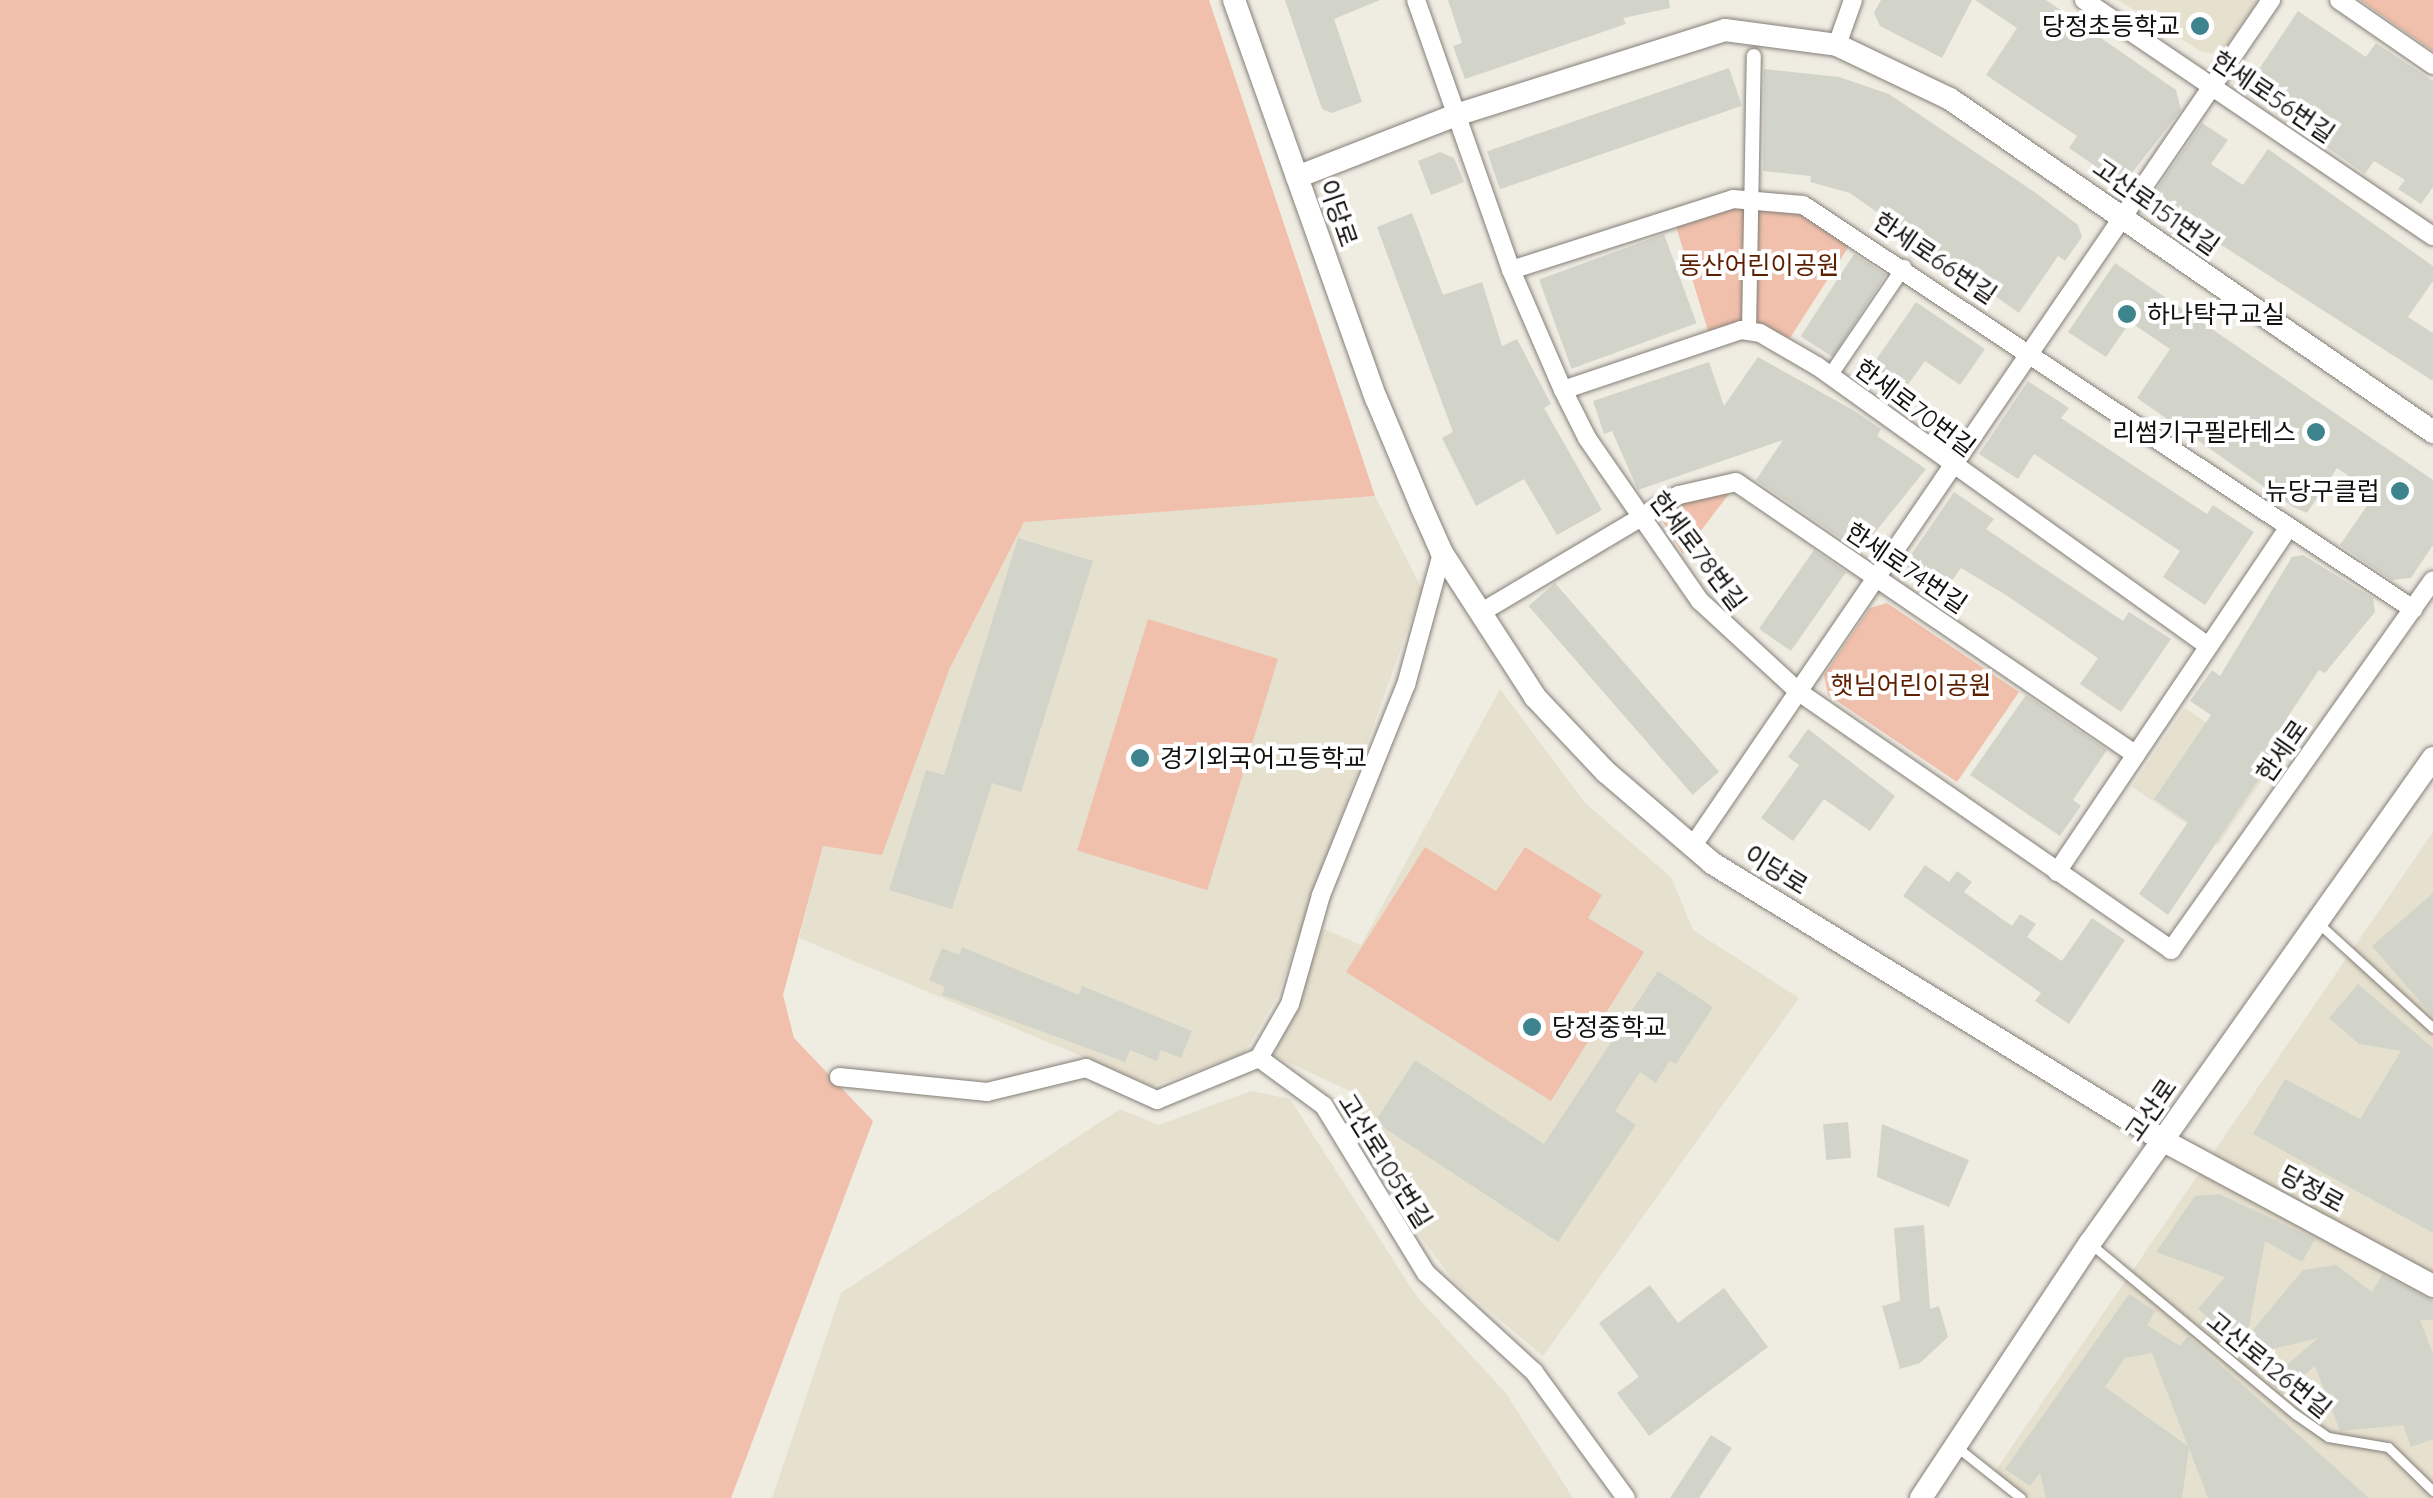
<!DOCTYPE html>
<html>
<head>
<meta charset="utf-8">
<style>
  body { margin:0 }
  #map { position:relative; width:2433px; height:1498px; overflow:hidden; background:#efece2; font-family:Quicksand,"Noto Sans KR",sans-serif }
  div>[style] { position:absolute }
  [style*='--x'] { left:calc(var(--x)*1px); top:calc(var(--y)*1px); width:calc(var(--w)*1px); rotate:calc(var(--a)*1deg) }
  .built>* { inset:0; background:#e6e0cf; transform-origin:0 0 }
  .green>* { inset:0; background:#f0c0ac; transform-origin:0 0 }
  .building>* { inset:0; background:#d2d4ca; transform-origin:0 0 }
  .roads { filter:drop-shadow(0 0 2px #837f77) drop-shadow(0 0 2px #837f77) }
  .service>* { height:9px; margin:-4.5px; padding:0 4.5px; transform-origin:4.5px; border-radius:4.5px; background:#fff }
  .pedestrian>* { height:14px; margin:-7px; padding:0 7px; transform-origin:7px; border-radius:7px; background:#fff }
  .minor>* { height:18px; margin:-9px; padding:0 9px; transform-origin:9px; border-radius:9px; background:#fff }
  .tertiary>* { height:22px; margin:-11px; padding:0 11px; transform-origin:11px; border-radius:11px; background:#fff }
  .dots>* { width:28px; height:28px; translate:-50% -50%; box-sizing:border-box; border:5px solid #fff; border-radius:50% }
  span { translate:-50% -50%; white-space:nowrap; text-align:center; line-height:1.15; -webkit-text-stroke:8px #fff; paint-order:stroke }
  .poi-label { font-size:25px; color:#13110e }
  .right { translate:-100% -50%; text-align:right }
  .left { translate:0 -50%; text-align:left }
  .street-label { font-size:25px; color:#13110e }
  .park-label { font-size:25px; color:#5c1f00 }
</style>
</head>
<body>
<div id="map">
  <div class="built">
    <div style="clip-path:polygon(2118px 0,2258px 0,2221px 54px,2202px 52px)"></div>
    <div style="clip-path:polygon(1375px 496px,1422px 589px,1278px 995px,1244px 1054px,1153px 1086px,799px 938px,823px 846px,949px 670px,1024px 521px)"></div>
    <div style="clip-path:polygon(1500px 689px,1585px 803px,1671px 877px,1693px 930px,1799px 998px,1543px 1356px,1455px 1282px,1407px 1219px,1350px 1091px,1274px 1056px,1324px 929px,1361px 945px)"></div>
    <div style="left:2185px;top:708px;width:104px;height:95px;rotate:34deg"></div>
    <div style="clip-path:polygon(2433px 832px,2433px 1498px,2014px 1498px,1989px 1480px)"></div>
    <div style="clip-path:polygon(1251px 1091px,1290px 1099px,1417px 1297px,1505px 1392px,1573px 1498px,772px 1498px,841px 1293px,1120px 1109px,1159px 1125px)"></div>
  </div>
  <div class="green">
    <div style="clip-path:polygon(0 0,1209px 0,1375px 496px,1024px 522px,949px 670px,882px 855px,823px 846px,783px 995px,794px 1038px,873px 1121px,731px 1498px,0 1498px)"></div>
    <div style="clip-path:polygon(2360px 0,2433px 0,2433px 51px)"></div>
    <div style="clip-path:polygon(1733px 205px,1801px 211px,1851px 243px,1790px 338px,1748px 323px,1709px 334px,1675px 223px)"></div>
    <div style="clip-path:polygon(1715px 490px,1729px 494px,1683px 554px,1657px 513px)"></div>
    <div style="clip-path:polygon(1887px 603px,2019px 692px,1957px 782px,1828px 695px,1824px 675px,1870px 608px)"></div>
    <div style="left:1148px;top:619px;width:136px;height:242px;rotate:17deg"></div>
    <div style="clip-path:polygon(1425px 847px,1496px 891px,1525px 847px,1602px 895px,1588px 918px,1644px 952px,1551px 1101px,1346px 972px)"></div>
  </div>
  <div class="building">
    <div style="clip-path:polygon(1285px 0,1380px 0,1334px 19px,1362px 102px,1332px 113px,1322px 109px)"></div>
    <div style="clip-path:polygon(1448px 0,1669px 0,1670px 8px,1623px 18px,1626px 24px,1465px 79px,1453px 46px,1462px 43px)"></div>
    <div style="clip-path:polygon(1881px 0,1972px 0,1942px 58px,1880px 26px,1874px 13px)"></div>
    <div style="clip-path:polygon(1975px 0,2046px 0,2176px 90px,2181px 110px,2128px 178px,2117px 181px,2069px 148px,2077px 136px,1986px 75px,2017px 28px)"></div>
    <div style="clip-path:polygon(2298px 11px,2366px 57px,2376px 43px,2433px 81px,2433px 187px,2421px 204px,2398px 189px,2405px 180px,2374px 161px,2365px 174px,2312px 137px,2320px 124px,2253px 78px)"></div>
    <div style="left:1729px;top:68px;width:40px;height:256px;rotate:71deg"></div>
    <div style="clip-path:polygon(1764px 69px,1839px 77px,1889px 94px,2036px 193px,2078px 225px,2082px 237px,2065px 261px,2058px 256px,2019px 313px,1850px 193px,1810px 182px,1811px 176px,1763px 171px)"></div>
    <div style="clip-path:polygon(2202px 123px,2228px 140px,2211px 164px,2243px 185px,2268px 149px,2433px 266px,2433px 281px,2408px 317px,2433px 333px,2433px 381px,2159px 205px,2156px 190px)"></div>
    <div style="clip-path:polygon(1440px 152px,1454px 158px,1464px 182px,1431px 195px,1418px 161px)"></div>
    <div style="clip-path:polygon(1412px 213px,1443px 295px,1482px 282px,1502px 346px,1517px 339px,1551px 404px,1544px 408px,1602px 510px,1557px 535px,1524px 479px,1476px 506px,1442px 438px,1453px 432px,1377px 227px)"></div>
    <div style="left:1664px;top:234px;width:95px;height:133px;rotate:70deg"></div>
    <div style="left:1854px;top:254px;width:38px;height:98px;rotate:33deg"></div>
    <div style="clip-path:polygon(2115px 263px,2433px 480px,2433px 545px,2411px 578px,2392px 580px,2340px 545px,2375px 494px,2337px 468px,2307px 513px,2293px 507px,2137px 398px,2170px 349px,2130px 322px,2106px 357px,2068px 332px)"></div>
    <div style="clip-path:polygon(1916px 302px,1985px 349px,1960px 385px,1925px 361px,1904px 390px,1871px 367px)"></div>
    <div style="clip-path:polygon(1758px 357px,1853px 410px,1881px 429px,1877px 436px,1926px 469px,1860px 551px,1756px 480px,1783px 440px,1638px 490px,1612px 431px,1604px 434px,1593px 401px,1709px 362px,1724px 406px)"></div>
    <div style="clip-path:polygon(2028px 381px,2069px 408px,2061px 418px,2207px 514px,2213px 505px,2254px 532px,2205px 605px,2163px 577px,2180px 551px,2034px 454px,2018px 479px,1979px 454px)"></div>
    <div style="clip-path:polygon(1954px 492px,1994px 519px,1986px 529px,2051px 573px,2123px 621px,2129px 612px,2171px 639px,2121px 712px,2080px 684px,2098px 658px,2006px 595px,1961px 568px,1944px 592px,1904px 565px)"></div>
    <div style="clip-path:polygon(1018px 538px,1093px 561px,1021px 792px,992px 783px,952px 909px,889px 890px,926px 770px,944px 775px)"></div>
    <div style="left:1814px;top:550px;width:39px;height:96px;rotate:35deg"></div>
    <div style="clip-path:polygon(2303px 555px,2373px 598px,2375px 612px,2325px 673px,2319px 670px,2287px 718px,2296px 724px,2168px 915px,2139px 894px,2188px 822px,2154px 799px,2211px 715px,2190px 701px,2212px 670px,2220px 676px,2292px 557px)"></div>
    <div style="left:1555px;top:583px;width:250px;height:35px;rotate:49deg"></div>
    <div style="clip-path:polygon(2026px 695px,2107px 750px,2073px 800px,2081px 806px,2060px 836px,1970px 775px)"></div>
    <div style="clip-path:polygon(1808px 729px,1895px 796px,1870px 831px,1824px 799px,1793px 841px,1761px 818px,1799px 765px,1788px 757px)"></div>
    <div style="clip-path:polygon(1925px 865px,1949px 882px,1957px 871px,1972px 882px,1964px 892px,2012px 926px,2020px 914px,2036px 924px,2027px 937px,2062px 961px,2092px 918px,2125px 940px,2069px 1024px,2035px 1001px,2041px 993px,1903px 896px)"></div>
    <div style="clip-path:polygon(2433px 893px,2433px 1017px,2372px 946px)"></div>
    <div style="clip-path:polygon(962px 947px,1079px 995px,1082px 986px,1192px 1031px,1181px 1058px,1161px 1050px,1157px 1061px,1130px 1050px,1125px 1062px,942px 995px,945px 987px,929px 980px,942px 948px,959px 955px)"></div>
    <div style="clip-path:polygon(1658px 971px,1713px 1007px,1676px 1064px,1670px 1060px,1656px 1083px,1640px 1072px,1615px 1111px,1636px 1125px,1558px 1242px,1375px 1122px,1415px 1060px,1544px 1144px)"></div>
    <div style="clip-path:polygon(2358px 984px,2433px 1048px,2433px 1233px,2253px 1134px,2285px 1079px,2360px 1119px,2401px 1051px,2359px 1044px,2329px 1018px)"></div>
    <div style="left:1848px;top:1122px;width:36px;height:25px;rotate:85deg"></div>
    <div style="clip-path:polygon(1882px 1124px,1969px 1160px,1949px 1207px,1877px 1177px)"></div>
    <div style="clip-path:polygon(2219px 1194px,2315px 1239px,2302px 1262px,2265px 1241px,2247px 1337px,2303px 1270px,2336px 1265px,2372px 1292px,2382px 1275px,2433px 1301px,2433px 1320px,2420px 1320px,2433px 1354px,2433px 1439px,2411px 1447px,2403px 1425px,2340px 1431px,2315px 1366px,2283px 1393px,2268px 1381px,2318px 1338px,2240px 1357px,2199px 1324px,2206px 1316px,2198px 1309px,2225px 1277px,2156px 1252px,2195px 1196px)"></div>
    <div style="clip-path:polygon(1924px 1225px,1930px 1309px,1939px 1306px,1948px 1337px,1920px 1363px,1900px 1369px,1882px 1306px,1900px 1301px,1894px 1228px)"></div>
    <div style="clip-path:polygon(1650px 1285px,1678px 1323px,1724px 1288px,1768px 1347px,1649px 1436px,1617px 1393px,1639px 1377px,1599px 1323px)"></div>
    <div style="clip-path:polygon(evenodd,2129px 1294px,2155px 1311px,2147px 1325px,2180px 1346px,2188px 1336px,2369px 1498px,2208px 1498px,2189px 1448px,2182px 1498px,2046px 1498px,2040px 1473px,2030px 1486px,2005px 1469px,2129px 1294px,2152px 1353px,2177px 1418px,2188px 1446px,2105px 1387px,2125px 1358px,2152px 1353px)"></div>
    <div style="clip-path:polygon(1711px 1435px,1732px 1448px,1699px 1498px,1670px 1498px)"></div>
  </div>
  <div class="roads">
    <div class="service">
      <div style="--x:2317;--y:922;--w:157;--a:42.4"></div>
      <div style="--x:2092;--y:1245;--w:264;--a:39.8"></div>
      <div style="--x:2295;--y:1414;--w:40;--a:34.9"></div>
      <div style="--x:2328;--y:1437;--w:61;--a:9.5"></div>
      <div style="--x:2388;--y:1447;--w:63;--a:44.4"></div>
      <div style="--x:1958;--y:1448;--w:80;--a:38.4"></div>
    </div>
    <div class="pedestrian">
      <div style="--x:1749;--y:331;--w:275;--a:-89"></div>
      <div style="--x:1830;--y:376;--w:132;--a:-55.8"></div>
    </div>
    <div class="minor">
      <div style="--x:1416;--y:0;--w:286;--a:70.6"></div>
      <div style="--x:1511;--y:270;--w:131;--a:66.6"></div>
      <div style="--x:1563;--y:390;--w:54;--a:63.4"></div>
      <div style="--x:1587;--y:438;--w:198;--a:55.3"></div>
      <div style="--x:1700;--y:601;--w:134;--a:42.6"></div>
      <div style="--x:1799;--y:692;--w:453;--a:34.7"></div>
      <div style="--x:2171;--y:950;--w:453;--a:-54.7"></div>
      <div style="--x:2084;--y:0;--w:421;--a:34.1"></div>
      <div style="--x:2339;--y:0;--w:114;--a:34.7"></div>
      <div style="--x:1837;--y:45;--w:48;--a:-70.4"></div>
      <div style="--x:1511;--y:270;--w:233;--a:-17.7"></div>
      <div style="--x:1733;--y:199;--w:70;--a:4.9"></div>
      <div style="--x:1803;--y:205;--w:732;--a:33.52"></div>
      <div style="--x:1563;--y:390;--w:188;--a:-18.6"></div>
      <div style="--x:1741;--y:330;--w:19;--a:9"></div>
      <div style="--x:1760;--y:333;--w:66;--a:30.1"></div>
      <div style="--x:1817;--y:366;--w:481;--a:35.6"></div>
      <div style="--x:1480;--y:613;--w:231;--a:-30.7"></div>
      <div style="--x:1679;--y:495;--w:58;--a:-12.8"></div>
      <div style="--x:1736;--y:482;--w:484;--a:34.3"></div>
      <div style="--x:1692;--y:847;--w:1026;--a:-55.64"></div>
      <div style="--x:2057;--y:872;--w:414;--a:-56.1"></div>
      <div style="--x:1259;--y:1058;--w:62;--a:-60.1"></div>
      <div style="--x:1290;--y:1004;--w:113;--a:-74.1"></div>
      <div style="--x:1321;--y:895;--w:227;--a:-68"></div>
      <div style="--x:1406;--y:685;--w:137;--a:-74.7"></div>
      <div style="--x:839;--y:1077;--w:149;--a:5.8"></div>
      <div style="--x:987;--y:1092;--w:102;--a:-13.6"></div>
      <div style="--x:1086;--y:1068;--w:78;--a:24.3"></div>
      <div style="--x:1157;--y:1100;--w:110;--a:-22.4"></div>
      <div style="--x:1259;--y:1058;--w:81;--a:36.4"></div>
      <div style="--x:1324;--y:1106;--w:196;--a:58.6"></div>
      <div style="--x:1426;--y:1273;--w:147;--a:42.5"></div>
      <div style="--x:1534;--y:1372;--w:156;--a:53.9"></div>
    </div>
    <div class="tertiary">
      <div style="--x:1234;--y:0;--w:423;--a:70.4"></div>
      <div style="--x:1376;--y:398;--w:119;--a:67.3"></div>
      <div style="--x:1422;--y:508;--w:49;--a:66"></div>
      <div style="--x:1442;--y:553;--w:171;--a:57.1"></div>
      <div style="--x:1535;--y:697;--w:103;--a:46.6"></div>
      <div style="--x:1606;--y:772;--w:140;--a:40.6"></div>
      <div style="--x:1712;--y:863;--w:531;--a:31.59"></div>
      <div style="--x:2164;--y:1141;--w:306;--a:28.3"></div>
      <div style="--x:1297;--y:177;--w:174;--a:-21.3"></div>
      <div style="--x:1459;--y:114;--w:279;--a:-17.5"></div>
      <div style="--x:1725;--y:30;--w:113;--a:7.6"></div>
      <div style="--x:1837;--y:45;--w:125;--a:25.5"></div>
      <div style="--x:1950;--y:99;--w:587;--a:34.58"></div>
      <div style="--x:1921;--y:1498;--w:306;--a:-56.5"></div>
      <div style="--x:2090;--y:1243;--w:594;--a:-54.73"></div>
    </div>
  </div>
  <div class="dots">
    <div style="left:2200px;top:26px;background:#3e848e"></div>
    <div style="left:2127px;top:314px;background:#3e848e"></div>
    <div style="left:2316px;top:432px;background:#3e848e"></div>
    <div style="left:2400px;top:491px;background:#3e848e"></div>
    <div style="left:1140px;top:758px;background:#3e848e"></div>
    <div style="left:1532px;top:1027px;background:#3e848e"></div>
  </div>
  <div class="poi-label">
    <span class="right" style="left:2180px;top:26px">당정초등학교</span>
    <span class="left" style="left:2147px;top:314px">하나탁구교실</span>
    <span class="right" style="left:2296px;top:432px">리썸기구필라테스</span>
    <span class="right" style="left:2380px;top:491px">뉴당구클럽</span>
    <span class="left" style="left:1160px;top:758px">경기외국어고등학교</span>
    <span class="left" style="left:1552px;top:1027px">당정중학교</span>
  </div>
  <div class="street-label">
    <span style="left:2273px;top:97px;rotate:34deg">한세로56번길</span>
    <span style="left:2156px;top:207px;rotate:35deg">고산로151번길</span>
    <span style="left:1338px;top:213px;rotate:71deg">이당로</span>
    <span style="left:1935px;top:258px;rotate:34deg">한세로66번길</span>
    <span style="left:1915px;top:408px;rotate:37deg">한세로70번길</span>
    <span style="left:1698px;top:551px;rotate:53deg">한세로78번길</span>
    <span style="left:1906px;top:568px;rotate:34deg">한세로74번길</span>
    <span style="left:2282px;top:751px;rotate:-55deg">한세로</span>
    <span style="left:1776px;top:870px;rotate:32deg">이당로</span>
    <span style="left:2151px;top:1110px;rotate:-55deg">고산로</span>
    <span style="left:1385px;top:1161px;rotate:58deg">고산로105번길</span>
    <span style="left:2312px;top:1189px;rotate:29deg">당정로</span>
    <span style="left:2269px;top:1365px;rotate:39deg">고산로126번길</span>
  </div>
  <div class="park-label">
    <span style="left:1759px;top:265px">동산어린이공원</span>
    <span style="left:1911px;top:685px">햇님어린이공원</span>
  </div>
</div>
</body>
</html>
